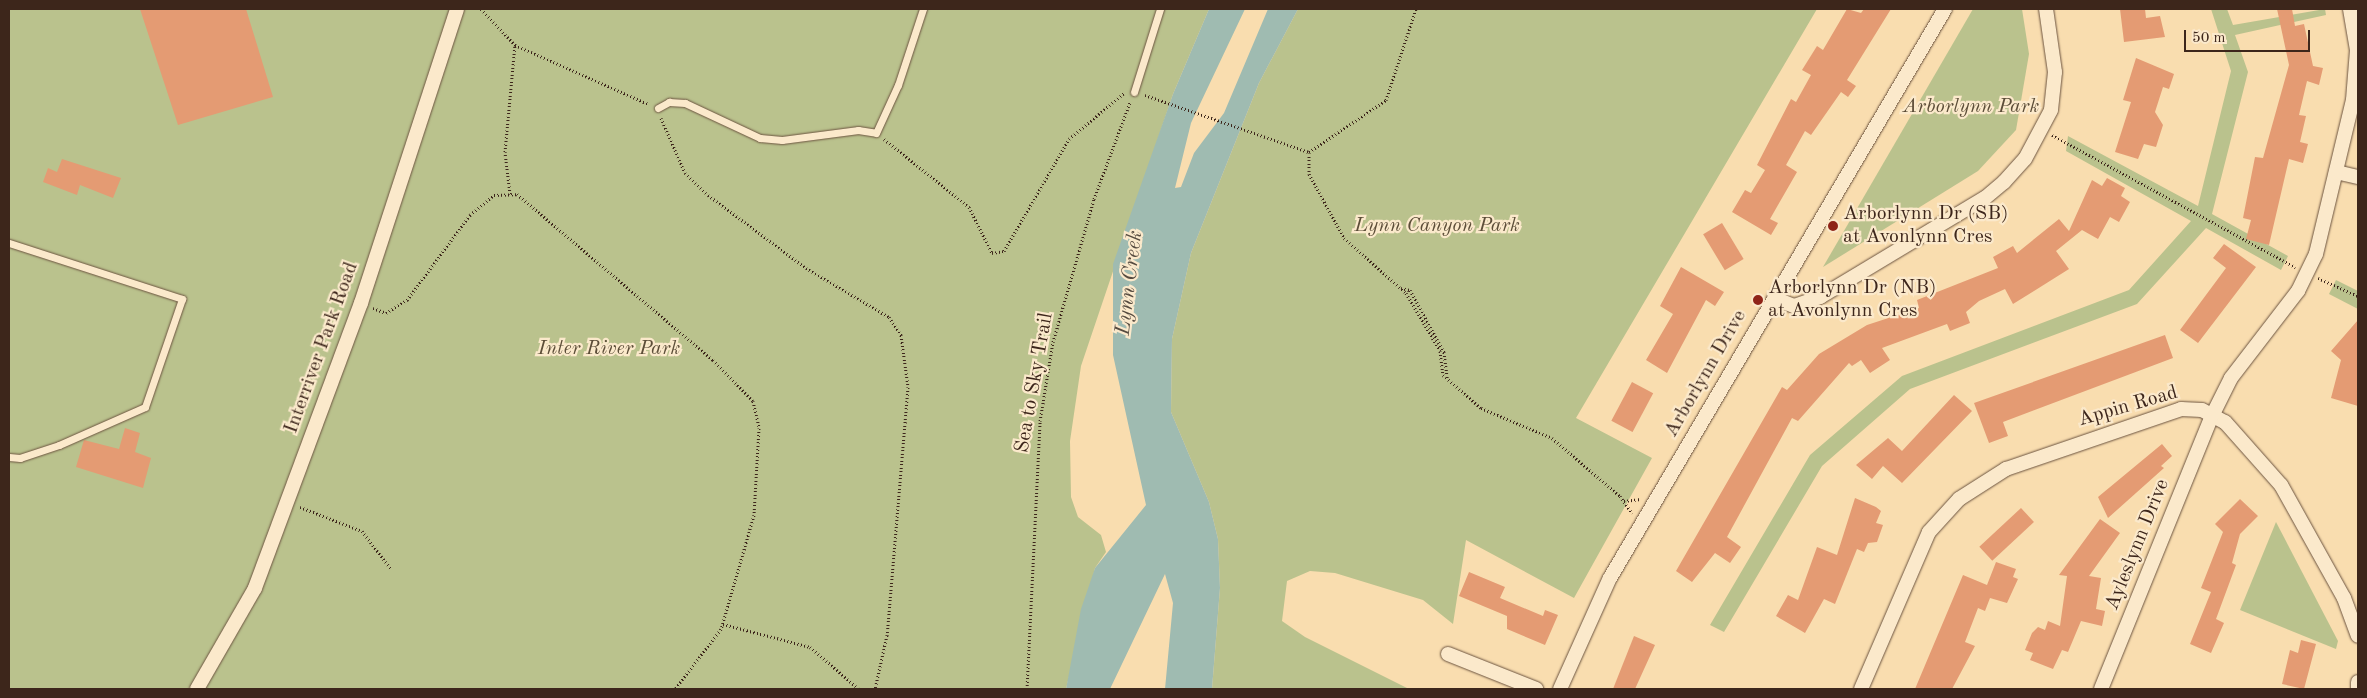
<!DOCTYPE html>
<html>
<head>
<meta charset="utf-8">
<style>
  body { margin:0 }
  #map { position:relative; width:2367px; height:698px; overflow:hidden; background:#f9ddaf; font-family:"Old Standard TT",serif }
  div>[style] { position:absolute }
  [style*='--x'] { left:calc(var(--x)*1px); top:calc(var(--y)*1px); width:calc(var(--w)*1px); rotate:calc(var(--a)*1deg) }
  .green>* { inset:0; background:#bac28d }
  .water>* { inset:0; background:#9fbbb1 }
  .building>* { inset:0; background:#e49b73; transform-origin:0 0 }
  .path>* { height:3px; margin-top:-1.5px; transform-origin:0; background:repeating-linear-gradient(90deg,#3d261b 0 1px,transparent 0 3.5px) }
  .roads { filter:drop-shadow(0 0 1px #6c5440) drop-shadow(0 0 1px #6c5440) }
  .lane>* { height:7px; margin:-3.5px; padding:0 3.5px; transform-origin:3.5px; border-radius:3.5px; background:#fbe9cb }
  .street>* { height:14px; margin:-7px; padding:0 7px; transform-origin:7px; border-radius:7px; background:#fbe9cb }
  .dots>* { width:14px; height:14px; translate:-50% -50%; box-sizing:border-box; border:2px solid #fbe9cb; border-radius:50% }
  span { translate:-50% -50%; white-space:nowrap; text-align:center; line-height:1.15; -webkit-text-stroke:4.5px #fbe9cb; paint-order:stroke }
  .park-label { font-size:20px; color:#5c4d38; font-style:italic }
  .poi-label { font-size:20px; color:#3d261b }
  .left { translate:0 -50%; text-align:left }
  .street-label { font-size:20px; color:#3d261b }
  .water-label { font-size:21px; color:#564b40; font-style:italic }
  .frame { position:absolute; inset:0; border:10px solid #3d261b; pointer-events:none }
  .scale { position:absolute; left:2184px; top:30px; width:126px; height:22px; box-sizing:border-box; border:2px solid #3d261b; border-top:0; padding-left:6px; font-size:15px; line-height:18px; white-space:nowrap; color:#3d261b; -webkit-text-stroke:4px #fbe9cb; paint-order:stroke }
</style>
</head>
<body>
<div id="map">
  <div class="green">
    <div style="clip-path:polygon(9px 9px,1209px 9px,1173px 94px,1081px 366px,1070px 441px,1071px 497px,1078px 517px,1101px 535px,1106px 552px,1095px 568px,1066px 689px,9px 689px)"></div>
    <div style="clip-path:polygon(1298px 9px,1817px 9px,1576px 418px,1652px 458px,1574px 598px,1466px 540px,1453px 624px,1423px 600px,1335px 573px,1310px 571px,1287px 581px,1282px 621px,1305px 637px,1409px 689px,1212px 689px,1220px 588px,1218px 539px,1209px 502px,1171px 412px,1172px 339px,1191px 253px,1259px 83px)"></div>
    <div style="clip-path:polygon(1973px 9px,2022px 9px,2029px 54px,2016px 130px,1978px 171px,1823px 267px)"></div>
    <div style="clip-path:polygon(2211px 9px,2227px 9px,2233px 25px,2325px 9px,2326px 15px,2235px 35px,2248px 72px,2212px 214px,2288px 256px,2281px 270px,2206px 228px,2137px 304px,1910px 389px,1822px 466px,1724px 632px,1710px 625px,1810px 455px,1902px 376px,2129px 290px,2191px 221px,2066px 151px,2068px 136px,2198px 206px,2231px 71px)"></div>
    <div style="clip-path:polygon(2336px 280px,2358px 291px,2358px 309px,2329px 294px)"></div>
    <div style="clip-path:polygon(2276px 522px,2338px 641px,2336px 649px,2240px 610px)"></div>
  </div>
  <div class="water">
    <div style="clip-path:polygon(1209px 9px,1245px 9px,1191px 123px,1175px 188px,1181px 187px,1194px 153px,1224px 113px,1268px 9px,1298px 9px,1259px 83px,1191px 253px,1172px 339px,1171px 412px,1209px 502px,1218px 539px,1220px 588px,1212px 689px,1165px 689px,1173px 603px,1165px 574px,1110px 689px,1066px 689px,1081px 609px,1095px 568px,1146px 505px,1113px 355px,1113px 264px,1173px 94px)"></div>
  </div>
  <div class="building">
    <div style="clip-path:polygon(140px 9px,246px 9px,273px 97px,178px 125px)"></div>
    <div style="clip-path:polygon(1847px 9px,1861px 13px,1864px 9px,1891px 9px,1847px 80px,1856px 86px,1848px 97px,1841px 92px,1811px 135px,1805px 131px,1786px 165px,1797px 172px,1770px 219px,1778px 223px,1771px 235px,1732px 212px,1745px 190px,1751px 193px,1765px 170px,1757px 165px,1791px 99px,1796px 102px,1811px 75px,1802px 70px,1817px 46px,1823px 50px)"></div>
    <div style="clip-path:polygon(2120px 9px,2145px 9px,2146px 18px,2160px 16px,2165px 37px,2124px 42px)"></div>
    <div style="clip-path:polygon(2277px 9px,2292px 9px,2295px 26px,2304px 24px,2313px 66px,2323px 68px,2319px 85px,2307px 81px,2299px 115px,2306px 116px,2300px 142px,2308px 144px,2303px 163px,2289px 159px,2269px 245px,2246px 239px,2251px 220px,2243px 218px,2255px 157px,2263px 158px,2289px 65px)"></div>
    <div style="clip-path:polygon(2136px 58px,2174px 74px,2169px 89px,2163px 87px,2155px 112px,2163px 125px,2156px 147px,2144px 144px,2138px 159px,2115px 152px,2131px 102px,2123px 100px)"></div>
    <div style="clip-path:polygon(62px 159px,121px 178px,113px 198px,80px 185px,77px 195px,43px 182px,48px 168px,57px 172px)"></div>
    <div style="clip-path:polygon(2107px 178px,2125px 188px,2121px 196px,2130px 202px,2119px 222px,2110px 217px,2098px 239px,2082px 230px,2056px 251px,2069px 269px,2013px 304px,2005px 289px,1979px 301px,1966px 312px,1970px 323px,1950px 331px,1947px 324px,1882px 348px,1890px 360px,1870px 373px,1861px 360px,1852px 366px,1849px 363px,1798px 421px,1792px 418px,1727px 537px,1741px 547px,1730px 563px,1715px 553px,1692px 582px,1676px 571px,1782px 387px,1787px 390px,1819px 354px,1867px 325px,1919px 308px,1917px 300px,1998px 268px,1993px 257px,2013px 246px,2017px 253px,2059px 219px,2069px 231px,2092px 180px,2102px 186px)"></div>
    <div style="left:1722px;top:223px;width:42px;height:22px;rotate:59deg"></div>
    <div style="clip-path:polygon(2224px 244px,2256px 267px,2198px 343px,2180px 330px,2226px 268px,2213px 258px)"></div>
    <div style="clip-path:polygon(1681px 267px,1724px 292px,1715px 306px,1706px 300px,1667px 373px,1646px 360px,1673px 314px,1660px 306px)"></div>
    <div style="clip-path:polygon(2358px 320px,2358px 406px,2331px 398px,2341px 360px,2331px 351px)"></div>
    <div style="clip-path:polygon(2165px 335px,2173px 358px,2003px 422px,2008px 436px,1989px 443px,1974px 403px)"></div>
    <div style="left:1632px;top:382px;width:24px;height:44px;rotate:28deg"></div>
    <div style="clip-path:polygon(1954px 395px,1972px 411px,1902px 483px,1883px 466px,1872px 479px,1856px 465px,1888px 438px,1902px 451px)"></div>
    <div style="clip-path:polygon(125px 428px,140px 433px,135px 452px,151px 458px,143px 488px,76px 467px,84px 440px,119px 449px)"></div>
    <div style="clip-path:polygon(2162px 444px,2172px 456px,2161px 466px,2164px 468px,2108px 518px,2098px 497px)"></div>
    <div style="clip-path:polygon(1855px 498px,1876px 507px,1881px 511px,1876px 523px,1883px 525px,1877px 542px,1868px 543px,1864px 552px,1857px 549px,1835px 604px,1824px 599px,1805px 633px,1776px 616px,1788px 595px,1798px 600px,1817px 547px,1837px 555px)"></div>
    <div style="clip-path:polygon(2240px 499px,2258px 516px,2240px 534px,2232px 563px,2236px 565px,2216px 619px,2224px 623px,2211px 653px,2190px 644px,2211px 592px,2201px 588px,2223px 532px,2215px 524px)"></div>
    <div style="left:2021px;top:508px;width:19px;height:57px;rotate:47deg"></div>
    <div style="clip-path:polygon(2100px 519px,2120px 533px,2089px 576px,2101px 578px,2096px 609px,2105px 611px,2102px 626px,2081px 621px,2068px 652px,2062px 650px,2053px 669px,2030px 660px,2033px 653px,2025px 650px,2032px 633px,2038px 627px,2045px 630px,2048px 621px,2060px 626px,2067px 576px,2059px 575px)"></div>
    <div style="clip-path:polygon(1996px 562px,2016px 569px,2013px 577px,2018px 579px,2007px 603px,1990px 598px,1985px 611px,1978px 608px,1965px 642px,1975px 646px,1952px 689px,1915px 689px,1963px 575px,1987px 585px)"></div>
    <div style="clip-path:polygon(1469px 572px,1505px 587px,1500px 598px,1543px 616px,1545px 610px,1558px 615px,1545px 645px,1507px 629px,1507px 616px,1459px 596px)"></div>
    <div style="clip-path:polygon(1634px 636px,1655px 645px,1635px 689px,1613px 689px)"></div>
    <div style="clip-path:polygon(2301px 640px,2316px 644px,2304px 689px,2282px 684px,2290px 650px,2298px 653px)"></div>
  </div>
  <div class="path">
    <div style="--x:481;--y:9;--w:50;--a:46.6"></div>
    <div style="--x:515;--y:45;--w:145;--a:23.9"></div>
    <div style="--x:1145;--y:95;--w:174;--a:19.2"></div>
    <div style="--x:1309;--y:152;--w:93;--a:-34"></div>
    <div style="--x:1386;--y:100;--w:96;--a:-71.8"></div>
    <div style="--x:661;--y:118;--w:60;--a:66.4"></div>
    <div style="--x:685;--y:173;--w:32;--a:44"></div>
    <div style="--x:708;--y:195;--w:122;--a:36.7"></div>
    <div style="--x:806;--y:268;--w:96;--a:30.6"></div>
    <div style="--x:889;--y:317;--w:22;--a:56"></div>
    <div style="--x:901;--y:335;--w:52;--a:82.3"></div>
    <div style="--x:908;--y:387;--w:249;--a:94.8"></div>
    <div style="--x:887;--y:635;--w:55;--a:102.5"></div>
    <div style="--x:2052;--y:135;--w:277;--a:28.5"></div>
    <div style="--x:884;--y:139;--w:109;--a:38.7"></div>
    <div style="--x:969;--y:207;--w:51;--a:63.4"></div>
    <div style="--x:992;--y:253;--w:12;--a:-9"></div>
    <div style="--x:1004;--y:251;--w:129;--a:-59.9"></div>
    <div style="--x:1069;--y:139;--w:72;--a:-39.9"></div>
    <div style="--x:1309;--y:153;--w:21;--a:90"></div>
    <div style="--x:1309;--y:174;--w:73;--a:61.3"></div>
    <div style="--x:1344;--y:238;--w:83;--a:41.6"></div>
    <div style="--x:1406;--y:293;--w:67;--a:59.6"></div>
    <div style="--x:1440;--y:351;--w:24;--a:83"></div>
    <div style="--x:1443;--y:375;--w:50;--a:41"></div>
    <div style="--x:1481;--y:408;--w:77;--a:22.9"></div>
    <div style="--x:1552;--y:438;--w:89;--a:40.5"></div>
    <div style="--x:1620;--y:496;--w:21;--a:55"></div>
    <div style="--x:510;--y:194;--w:42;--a:-96.8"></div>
    <div style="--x:505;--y:152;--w:107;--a:-84.7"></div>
    <div style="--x:2318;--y:278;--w:44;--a:24.2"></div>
    <div style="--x:1401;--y:288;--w:9;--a:13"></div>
    <div style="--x:1410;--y:290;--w:71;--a:61.3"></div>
    <div style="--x:1444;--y:352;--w:26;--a:83"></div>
    <div style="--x:373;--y:308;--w:14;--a:21"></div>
    <div style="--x:386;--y:313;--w:25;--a:-32"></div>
    <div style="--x:407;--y:300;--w:106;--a:-53.5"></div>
    <div style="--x:470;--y:215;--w:31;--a:-40"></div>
    <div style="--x:494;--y:195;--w:23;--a:-2"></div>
    <div style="--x:517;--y:194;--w:257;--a:40.3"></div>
    <div style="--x:713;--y:360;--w:57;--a:45.7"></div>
    <div style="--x:753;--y:401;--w:28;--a:77"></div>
    <div style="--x:759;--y:428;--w:87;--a:93.3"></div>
    <div style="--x:754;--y:515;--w:119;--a:106.1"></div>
    <div style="--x:721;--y:629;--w:76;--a:127.5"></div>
    <div style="--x:1624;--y:501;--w:17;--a:-7"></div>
    <div style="--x:300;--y:507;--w:66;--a:21.2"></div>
    <div style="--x:362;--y:531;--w:48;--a:52.7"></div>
    <div style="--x:723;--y:624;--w:90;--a:14.8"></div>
    <div style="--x:810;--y:647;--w:65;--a:40.6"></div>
    <div style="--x:1027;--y:689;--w:268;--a:-87.2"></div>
    <div style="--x:1040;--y:421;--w:80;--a:-80.7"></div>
    <div style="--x:1053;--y:342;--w:149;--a:-74"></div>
    <div style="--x:1094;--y:199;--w:103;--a:-69.6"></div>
  </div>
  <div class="roads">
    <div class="lane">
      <div style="--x:1134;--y:92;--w:87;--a:-72.6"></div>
      <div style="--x:658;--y:108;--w:13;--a:-29"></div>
      <div style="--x:669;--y:102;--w:16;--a:4"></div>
      <div style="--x:685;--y:103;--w:83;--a:25"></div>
      <div style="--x:760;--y:138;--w:22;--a:5"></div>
      <div style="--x:782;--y:140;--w:77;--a:-7.5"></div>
      <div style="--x:858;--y:130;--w:18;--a:9"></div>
      <div style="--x:876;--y:133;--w:53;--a:-65.4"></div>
      <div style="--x:898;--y:85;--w:80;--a:-71.8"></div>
      <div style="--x:9;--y:243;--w:182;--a:17.9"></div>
      <div style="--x:182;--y:299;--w:114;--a:108.9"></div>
      <div style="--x:145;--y:407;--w:94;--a:156.2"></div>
      <div style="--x:59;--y:445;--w:41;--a:161.6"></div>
      <div style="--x:20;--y:458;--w:11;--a:-175"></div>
    </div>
    <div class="street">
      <div style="--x:2336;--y:172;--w:23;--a:13"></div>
      <div style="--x:1774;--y:298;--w:22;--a:22"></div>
      <div style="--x:1794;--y:306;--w:28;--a:-19"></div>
      <div style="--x:1820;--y:297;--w:192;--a:-31"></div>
      <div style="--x:1985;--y:198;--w:25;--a:-40"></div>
      <div style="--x:2004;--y:182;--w:31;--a:-48"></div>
      <div style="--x:2025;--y:159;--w:55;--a:-62"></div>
      <div style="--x:2051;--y:110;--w:38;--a:-84"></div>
      <div style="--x:2055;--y:72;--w:64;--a:-98.1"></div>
      <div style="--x:1448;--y:654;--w:95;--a:21.7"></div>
      <div style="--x:197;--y:689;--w:116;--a:-60.1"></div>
      <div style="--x:255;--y:588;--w:304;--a:-69.6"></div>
      <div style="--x:361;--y:303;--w:309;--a:-71.9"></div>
      <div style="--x:1560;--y:689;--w:122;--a:-65.8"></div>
      <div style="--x:1610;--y:578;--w:660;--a:-59.51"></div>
      <div style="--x:1861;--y:689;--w:171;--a:-66.6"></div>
      <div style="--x:1929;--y:532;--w:45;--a:-47.7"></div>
      <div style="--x:1959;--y:499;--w:56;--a:-32.6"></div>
      <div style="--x:2006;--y:469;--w:185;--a:-18.9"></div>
      <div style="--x:2181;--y:409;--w:21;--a:3"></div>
      <div style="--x:2202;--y:410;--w:26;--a:28"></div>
      <div style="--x:2225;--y:422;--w:84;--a:48.4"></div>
      <div style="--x:2281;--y:485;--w:129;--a:60.9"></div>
      <div style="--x:2344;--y:598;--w:40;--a:69.8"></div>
      <div style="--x:2101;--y:689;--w:295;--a:-67.9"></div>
      <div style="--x:2212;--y:416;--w:42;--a:-63.4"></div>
      <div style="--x:2231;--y:378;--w:110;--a:-52.4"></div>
      <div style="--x:2298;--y:291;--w:41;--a:-64.1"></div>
      <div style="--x:2316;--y:254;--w:158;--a:-76.5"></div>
      <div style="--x:2353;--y:100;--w:50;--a:-85.4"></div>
      <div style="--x:2357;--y:50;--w:42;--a:-99.7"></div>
      <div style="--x:2358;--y:689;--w:7;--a:-90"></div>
    </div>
  </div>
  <div class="dots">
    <div style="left:1833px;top:226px;background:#8f2418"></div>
    <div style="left:1758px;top:300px;background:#8f2418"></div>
  </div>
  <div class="park-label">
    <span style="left:1971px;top:107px">Arborlynn Park</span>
    <span style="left:1437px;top:226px">Lynn Canyon Park</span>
    <span style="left:609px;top:349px">Inter River Park</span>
  </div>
  <div class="poi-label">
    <span class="left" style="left:1843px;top:226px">Arborlynn Dr (SB)<br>at Avonlynn Cres</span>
    <span class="left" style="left:1768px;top:300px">Arborlynn Dr (NB)<br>at Avonlynn Cres</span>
  </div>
  <div class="street-label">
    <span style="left:322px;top:348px;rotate:-70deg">Interriver Park Road</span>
    <span style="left:1706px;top:374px;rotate:-60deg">Arborlynn Drive</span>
    <span style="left:1035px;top:383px;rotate:-80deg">Sea to Sky Trail</span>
    <span style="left:2128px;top:407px;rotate:-16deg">Appin Road</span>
    <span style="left:2138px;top:545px;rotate:-68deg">Ayleslynn Drive</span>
  </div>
  <div class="water-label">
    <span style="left:1130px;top:283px;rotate:-83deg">Lynn Creek</span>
  </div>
  <div class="frame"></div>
  <div class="scale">50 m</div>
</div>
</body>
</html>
